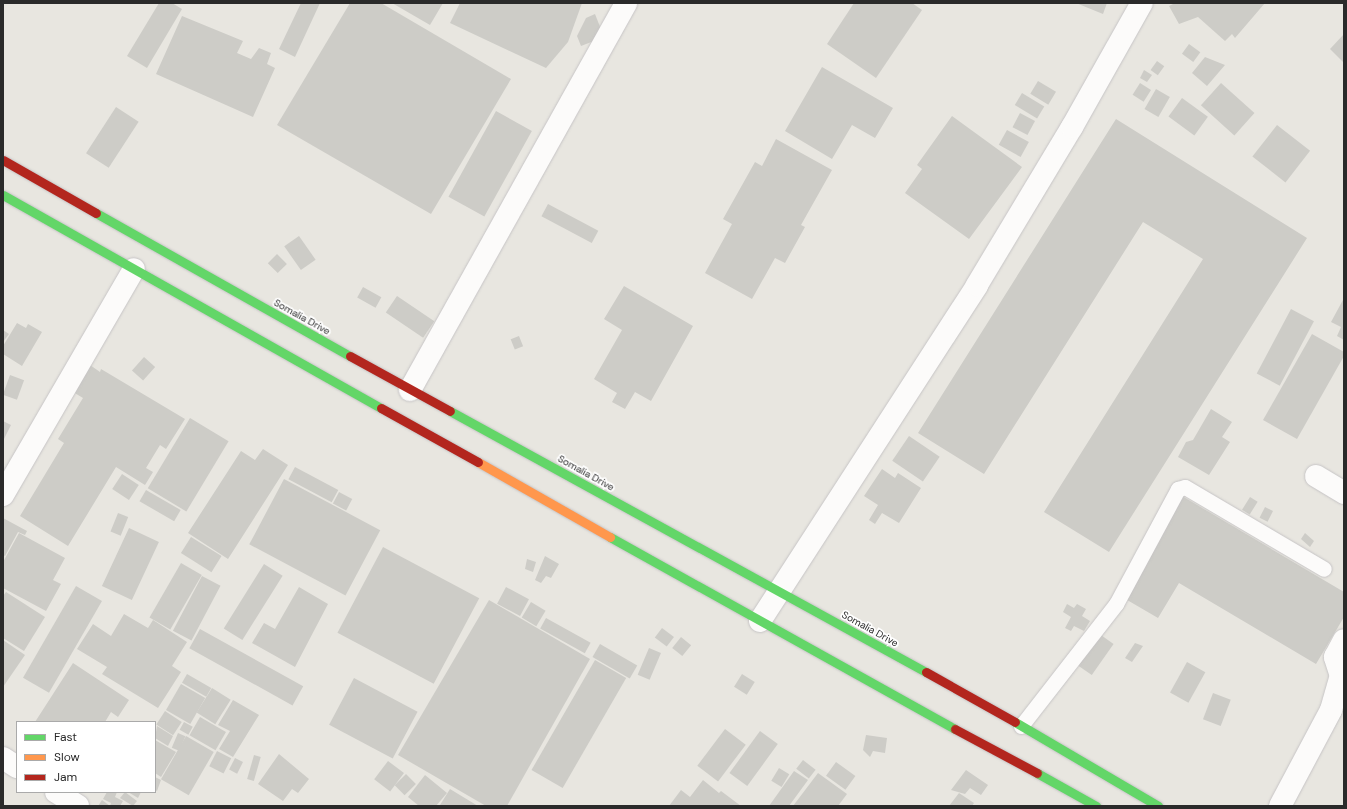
<!DOCTYPE html>
<html>
<head>
<meta charset="utf-8">
<style>
  body { margin:0 }
  #map { position:relative; width:1347px; height:809px; overflow:hidden; background:#e8e6e0; font-family:"DM Sans",sans-serif }
  div>[style] { position:absolute }
  [style*='--x'] { left:calc(var(--x)*1px); top:calc(var(--y)*1px); width:calc(var(--w)*1px); rotate:calc(var(--a)*1deg) }
  .building>* { inset:0; background:#cdccc7; transform-origin:0 0 }
  .roads { filter:drop-shadow(0 0 1px #c6c4c5) drop-shadow(0 0 1px #c6c4c5) }
  .lane>* { height:15px; margin:-7.5px; padding:0 7.5px; transform-origin:7.5px; border-radius:7.5px; background:#fcfbfa }
  .street>* { height:22px; margin:-11px; padding:0 11px; transform-origin:11px; border-radius:11px; background:#fcfbfa }
  .fast>* { height:9px; margin:-4.5px; padding:0 4.5px; transform-origin:4.5px; border-radius:4.5px; background:#63d668 }
  .slow>* { height:9px; margin:-4.5px; padding:0 4.5px; transform-origin:4.5px; border-radius:4.5px; background:#ff974d }
  .jam>* { height:9px; margin:-4.5px; padding:0 4.5px; transform-origin:4.5px; border-radius:4.5px; background:#b3261e }
  span { translate:-50% -50%; white-space:nowrap; text-align:center; line-height:1.15; -webkit-text-stroke:3.5px #fff; paint-order:stroke }
  .street-label { font-size:10px; color:#2a2a2a }
  .frame { position:absolute; inset:0; border:4px solid #2a2a2a; pointer-events:none }
  .legend { position:absolute; left:16px; top:721px; width:140px; height:72px; box-sizing:border-box; background:#fff; border:1px solid #aaa; margin:0; padding:5px 7px; list-style:none; font-size:12px; color:#2a2a2a }
  .legend li { display:flex; align-items:center; gap:8px; height:20px }
  .legend b { width:20px; border:1px solid #aaa }
</style>
</head>
<body>
<div id="map">
  <div class="building">
    <div style="clip-path:polygon(159px 3px,172px 3px,182px 9px,147px 68px,127px 56px)"></div>
    <div style="clip-path:polygon(301px 3px,320px 3px,295px 57px,279px 49px)"></div>
    <div style="clip-path:polygon(350px 3px,381px 3px,511px 79px,431px 214px,277px 125px)"></div>
    <div style="clip-path:polygon(392px 3px,443px 3px,430px 25px)"></div>
    <div style="clip-path:polygon(460px 3px,582px 3px,568px 42px,546px 68px,450px 23px)"></div>
    <div style="clip-path:polygon(854px 3px,912px 3px,922px 10px,876px 78px,827px 44px)"></div>
    <div style="clip-path:polygon(1076px 3px,1107px 3px,1103px 14px)"></div>
    <div style="clip-path:polygon(1175px 3px,1265px 3px,1235px 38px,1232px 34px,1225px 41px,1198px 17px,1179px 24px,1169px 6px)"></div>
    <div style="clip-path:polygon(595px 14px,604px 37px,581px 46px,577px 36px,586px 18px)"></div>
    <div style="clip-path:polygon(182px 16px,243px 41px,237px 53px,251px 59px,259px 48px,271px 53px,267px 64px,275px 68px,253px 117px,156px 74px)"></div>
    <div style="clip-path:polygon(1344px 34px,1344px 63px,1330px 49px)"></div>
    <div style="left:1189px;top:44px;width:14px;height:12px;rotate:36deg"></div>
    <div style="clip-path:polygon(1205px 57px,1225px 65px,1207px 86px,1192px 73px)"></div>
    <div style="left:1157px;top:61px;width:9px;height:11px;rotate:36deg"></div>
    <div style="clip-path:polygon(822px 67px,893px 108px,875px 138px,852px 125px,832px 159px,785px 131px)"></div>
    <div style="clip-path:polygon(1144px 70px,1152px 75px,1147px 82px,1140px 78px)"></div>
    <div style="left:1038px;top:81px;width:21px;height:15px;rotate:31deg"></div>
    <div style="left:1140px;top:83px;width:13px;height:14px;rotate:32deg"></div>
    <div style="left:1221px;top:83px;width:45px;height:30px;rotate:42deg"></div>
    <div style="left:1156px;top:89px;width:16px;height:23px;rotate:30deg"></div>
    <div style="left:1022px;top:93px;width:26px;height:14px;rotate:31deg"></div>
    <div style="left:1182px;top:98px;width:32px;height:23px;rotate:36deg"></div>
    <div style="left:116px;top:107px;width:27px;height:55px;rotate:33deg"></div>
    <div style="left:496px;top:111px;width:41px;height:98px;rotate:29deg"></div>
    <div style="left:1020px;top:113px;width:17px;height:16px;rotate:28deg"></div>
    <div style="clip-path:polygon(952px 116px,1022px 167px,969px 239px,905px 193px,922px 169px,917px 165px)"></div>
    <div style="clip-path:polygon(1116px 119px,1307px 238px,1109px 552px,1044px 512px,1203px 259px,1143px 222px,984px 474px,918px 433px)"></div>
    <div style="left:1277px;top:125px;width:42px;height:40px;rotate:38deg"></div>
    <div style="left:1007px;top:130px;width:25px;height:17px;rotate:29deg"></div>
    <div style="clip-path:polygon(776px 139px,832px 170px,801px 225px,805px 227px,785px 263px,775px 258px,752px 299px,705px 273px,732px 224px,723px 219px,755px 162px,762px 166px)"></div>
    <div style="left:548px;top:204px;width:57px;height:14px;rotate:28deg"></div>
    <div style="left:299px;top:236px;width:29px;height:18px;rotate:55deg"></div>
    <div style="left:277px;top:254px;width:14px;height:13px;rotate:45deg"></div>
    <div style="clip-path:polygon(624px 286px,693px 326px,651px 401px,635px 392px,625px 409px,612px 402px,617px 393px,594px 379px,622px 330px,604px 319px)"></div>
    <div style="left:363px;top:287px;width:21px;height:12px;rotate:29deg"></div>
    <div style="left:397px;top:296px;width:45px;height:20px;rotate:34deg"></div>
    <div style="clip-path:polygon(1344px 298px,1344px 340px,1337px 336px,1341px 327px,1331px 322px)"></div>
    <div style="left:1291px;top:309px;width:26px;height:73px;rotate:28deg"></div>
    <div style="clip-path:polygon(17px 323px,26px 328px,28px 324px,42px 332px,22px 366px,3px 354px,3px 346px)"></div>
    <div style="clip-path:polygon(3px 330px,9px 334px,3px 342px)"></div>
    <div style="clip-path:polygon(1312px 334px,1344px 352px,1344px 356px,1297px 439px,1263px 420px)"></div>
    <div style="left:519px;top:336px;width:11px;height:9px;rotate:68deg"></div>
    <div style="left:144px;top:357px;width:15px;height:18px;rotate:42deg"></div>
    <div style="clip-path:polygon(90px 365px,100px 372px,101px 369px,185px 419px,166px 449px,160px 445px,146px 468px,153px 472px,145px 485px,116px 467px,68px 546px,20px 516px,64px 443px,58px 439px,83px 398px,73px 392px)"></div>
    <div style="left:10px;top:375px;width:15px;height:21px;rotate:20deg"></div>
    <div style="clip-path:polygon(1211px 409px,1232px 422px,1222px 437px,1230px 442px,1209px 475px,1178px 457px,1186px 442px,1193px 440px)"></div>
    <div style="left:190px;top:418px;width:45px;height:82px;rotate:31deg"></div>
    <div style="clip-path:polygon(3px 421px,11px 425px,3px 441px)"></div>
    <div style="left:909px;top:436px;width:37px;height:30px;rotate:34deg"></div>
    <div style="clip-path:polygon(263px 449px,288px 465px,228px 559px,188px 533px,241px 451px,255px 460px)"></div>
    <div style="left:295px;top:467px;width:49px;height:14px;rotate:28deg"></div>
    <div style="clip-path:polygon(882px 469px,895px 478px,898px 473px,921px 488px,899px 523px,882px 513px,875px 524px,869px 520px,878px 505px,864px 496px)"></div>
    <div style="left:122px;top:474px;width:20px;height:18px;rotate:33deg"></div>
    <div style="left:284px;top:479px;width:109px;height:74px;rotate:28deg"></div>
    <div style="left:146px;top:490px;width:40px;height:13px;rotate:30deg"></div>
    <div style="left:339px;top:492px;width:15px;height:13px;rotate:28deg"></div>
    <div style="clip-path:polygon(1182px 496px,1344px 592px,1344px 617px,1316px 664px,1179px 583px,1158px 618px,1122px 597px)"></div>
    <div style="left:1250px;top:497px;width:9px;height:15px;rotate:32deg"></div>
    <div style="left:1265px;top:507px;width:9px;height:12px;rotate:27deg"></div>
    <div style="left:118px;top:513px;width:11px;height:20px;rotate:22deg"></div>
    <div style="clip-path:polygon(3px 518px,27px 531px,25px 535px,18px 532px,5px 556px,3px 555px)"></div>
    <div style="left:129px;top:528px;width:33px;height:64px;rotate:25deg"></div>
    <div style="clip-path:polygon(19px 533px,65px 558px,53px 580px,61px 584px,46px 611px,3px 588px,3px 562px)"></div>
    <div style="clip-path:polygon(1305px 533px,1314px 541px,1310px 547px,1301px 539px)"></div>
    <div style="left:191px;top:537px;width:36px;height:19px;rotate:32deg"></div>
    <div style="left:383px;top:547px;width:109px;height:97px;rotate:28deg"></div>
    <div style="clip-path:polygon(545px 556px,559px 564px,551px 578px,546px 576px,541px 583px,535px 580px)"></div>
    <div style="clip-path:polygon(527px 559px,536px 562px,533px 572px,525px 569px)"></div>
    <div style="left:181px;top:563px;width:24px;height:63px;rotate:30deg"></div>
    <div style="left:264px;top:564px;width:22px;height:76px;rotate:32deg"></div>
    <div style="left:202px;top:576px;width:21px;height:62px;rotate:28deg"></div>
    <div style="left:76px;top:586px;width:30px;height:106px;rotate:30deg"></div>
    <div style="clip-path:polygon(299px 587px,328px 604px,295px 667px,252px 643px,264px 623px,275px 629px)"></div>
    <div style="left:506px;top:587px;width:26px;height:19px;rotate:28deg"></div>
    <div style="clip-path:polygon(6px 592px,45px 617px,24px 651px,3px 638px,3px 596px)"></div>
    <div style="clip-path:polygon(489px 600px,590px 659px,507px 806px,486px 806px,398px 755px)"></div>
    <div style="left:531px;top:602px;width:17px;height:18px;rotate:31deg"></div>
    <div style="clip-path:polygon(1067px 604px,1074px 608px,1077px 604px,1086px 609px,1082px 616px,1090px 621px,1084px 631px,1074px 626px,1071px 631px,1065px 628px,1071px 617px,1063px 612px)"></div>
    <div style="clip-path:polygon(124px 614px,148px 628px,153px 620px,187px 642px,172px 666px,181px 672px,158px 708px,102px 674px,107px 667px,77px 649px,93px 624px,111px 636px)"></div>
    <div style="left:546px;top:618px;width:51px;height:12px;rotate:29deg"></div>
    <div style="left:662px;top:628px;width:15px;height:12px;rotate:37deg"></div>
    <div style="left:200px;top:629px;width:118px;height:22px;rotate:29deg"></div>
    <div style="left:1098px;top:633px;width:19px;height:38px;rotate:35deg"></div>
    <div style="left:681px;top:637px;width:13px;height:14px;rotate:39deg"></div>
    <div style="clip-path:polygon(3px 640px,25px 655px,3px 687px)"></div>
    <div style="clip-path:polygon(1135px 643px,1143px 646px,1132px 662px,1125px 658px)"></div>
    <div style="left:600px;top:644px;width:43px;height:15px;rotate:30deg"></div>
    <div style="left:649px;top:648px;width:13px;height:29px;rotate:23deg"></div>
    <div style="left:595px;top:660px;width:36px;height:127px;rotate:30deg"></div>
    <div style="left:1187px;top:662px;width:21px;height:35px;rotate:29deg"></div>
    <div style="clip-path:polygon(73px 663px,129px 700px,118px 717px,111px 712px,105px 722px,35px 722px)"></div>
    <div style="left:187px;top:674px;width:28px;height:10px;rotate:30deg"></div>
    <div style="left:742px;top:674px;width:15px;height:15px;rotate:32deg"></div>
    <div style="left:354px;top:678px;width:72px;height:53px;rotate:28deg"></div>
    <div style="left:181px;top:684px;width:28px;height:30px;rotate:30deg"></div>
    <div style="left:212px;top:688px;width:22px;height:29px;rotate:32deg"></div>
    <div style="left:1213px;top:693px;width:19px;height:28px;rotate:21deg"></div>
    <div style="clip-path:polygon(233px 700px,259px 715px,233px 757px,219px 749px,230px 731px,218px 725px)"></div>
    <div style="left:165px;top:711px;width:20px;height:16px;rotate:33deg"></div>
    <div style="left:200px;top:717px;width:30px;height:21px;rotate:30deg"></div>
    <div style="left:184px;top:722px;width:10px;height:9px;rotate:29deg"></div>
    <div style="clip-path:polygon(157px 726px,173px 736px,168px 746px,155px 738px)"></div>
    <div style="left:725px;top:729px;width:26px;height:46px;rotate:37deg"></div>
    <div style="left:760px;top:731px;width:22px;height:52px;rotate:36deg"></div>
    <div style="left:178px;top:733px;width:8px;height:16px;rotate:23deg"></div>
    <div style="clip-path:polygon(866px 735px,887px 738px,885px 753px,873px 751px,870px 757px,863px 750px)"></div>
    <div style="left:186px;top:736px;width:32px;height:50px;rotate:30deg"></div>
    <div style="clip-path:polygon(155px 740px,176px 752px,161px 777px,155px 773px)"></div>
    <div style="left:217px;top:751px;width:16px;height:17px;rotate:27deg"></div>
    <div style="clip-path:polygon(279px 754px,309px 779px,298px 793px,292px 789px,283px 801px,258px 784px)"></div>
    <div style="left:254px;top:755px;width:7px;height:25px;rotate:16deg"></div>
    <div style="left:235px;top:758px;width:9px;height:13px;rotate:27deg"></div>
    <div style="left:803px;top:760px;width:16px;height:11px;rotate:38deg"></div>
    <div style="left:388px;top:761px;width:20px;height:23px;rotate:37deg"></div>
    <div style="left:836px;top:762px;width:24px;height:17px;rotate:36deg"></div>
    <div style="left:779px;top:768px;width:12px;height:15px;rotate:31deg"></div>
    <div style="clip-path:polygon(966px 770px,988px 785px,981px 795px,970px 788px,965px 794px,951px 790px)"></div>
    <div style="clip-path:polygon(794px 771px,808px 780px,789px 806px,769px 806px)"></div>
    <div style="clip-path:polygon(818px 773px,847px 794px,838px 806px,793px 806px)"></div>
    <div style="left:406px;top:774px;width:14px;height:16px;rotate:45deg"></div>
    <div style="clip-path:polygon(425px 775px,447px 793px,436px 806px,419px 806px,408px 797px)"></div>
    <div style="clip-path:polygon(155px 777px,161px 780px,157px 791px,155px 790px)"></div>
    <div style="clip-path:polygon(703px 780px,719px 793px,721px 791px,741px 806px,669px 806px,681px 790px,690px 797px)"></div>
    <div style="clip-path:polygon(450px 789px,478px 806px,440px 805px)"></div>
    <div style="clip-path:polygon(107px 792px,117px 792px,115px 797px,123px 801px,120px 806px,98px 806px,102px 800px,110px 806px,111px 803px,103px 799px)"></div>
    <div style="clip-path:polygon(125px 792px,137px 801px,133px 806px,120px 798px)"></div>
    <div style="clip-path:polygon(128px 792px,141px 792px,138px 798px)"></div>
    <div style="clip-path:polygon(959px 793px,974px 803px,972px 806px,949px 806px)"></div>
  </div>
  <div class="roads">
    <div class="lane">
      <div style="--x:1021;--y:726;--w:155;--a:-52.1"></div>
      <div style="--x:1116;--y:604;--w:131;--a:-61.7"></div>
      <div style="--x:1178;--y:489;--w:7;--a:-16"></div>
      <div style="--x:1185;--y:487;--w:161;--a:30.5"></div>
    </div>
    <div class="street">
      <div style="--x:410;--y:390;--w:443;--a:-60.8"></div>
      <div style="--x:1316;--y:476;--w:33;--a:31"></div>
      <div style="--x:3;--y:495;--w:261;--a:-59.9"></div>
      <div style="--x:760;--y:621;--w:400;--a:-57.1"></div>
      <div style="--x:977;--y:285;--w:184;--a:-59"></div>
      <div style="--x:1072;--y:127;--w:142;--a:-60.6"></div>
      <div style="--x:3;--y:758;--w:17;--a:33"></div>
      <div style="--x:56;--y:792;--w:26;--a:32"></div>
      <div style="--x:1280;--y:806;--w:109;--a:-62"></div>
      <div style="--x:1331;--y:710;--w:35;--a:-74"></div>
      <div style="--x:1341;--y:676;--w:20;--a:-108"></div>
      <div style="--x:1335;--y:657;--w:19;--a:-62"></div>
    </div>
    <div class="fast">
      <div style="--x:3;--y:195;--w:434;--a:29.4"></div>
      <div style="--x:96;--y:213;--w:291;--a:29.4"></div>
      <div style="--x:450;--y:411;--w:543;--a:28.74"></div>
      <div style="--x:610;--y:537;--w:395;--a:29.1"></div>
      <div style="--x:1015;--y:722;--w:166;--a:30.4"></div>
      <div style="--x:1037;--y:773;--w:68;--a:29.2"></div>
    </div>
    <div class="slow">
      <div style="--x:478;--y:462;--w:152;--a:29.6"></div>
    </div>
    <div class="jam">
      <div style="--x:3;--y:160;--w:107;--a:29.7"></div>
      <div style="--x:350;--y:356;--w:114;--a:28.8"></div>
      <div style="--x:381;--y:408;--w:111;--a:29.1"></div>
      <div style="--x:926;--y:672;--w:102;--a:29.3"></div>
      <div style="--x:955;--y:729;--w:93;--a:28.2"></div>
    </div>
  </div>
  <div class="street-label">
    <span style="left:302px;top:317px;rotate:29deg">Somalia Drive</span>
    <span style="left:586px;top:473px;rotate:29deg">Somalia Drive</span>
    <span style="left:870px;top:629px;rotate:29deg">Somalia Drive</span>
  </div>
  <div class="frame"></div>
  <ul class="legend">
  <li><b style="height:5px;background:#63d668"></b>Fast</li>
  <li><b style="height:5px;background:#ff974d"></b>Slow</li>
  <li><b style="height:5px;background:#b3261e"></b>Jam</li>
  </ul>
</div>
</body>
</html>
